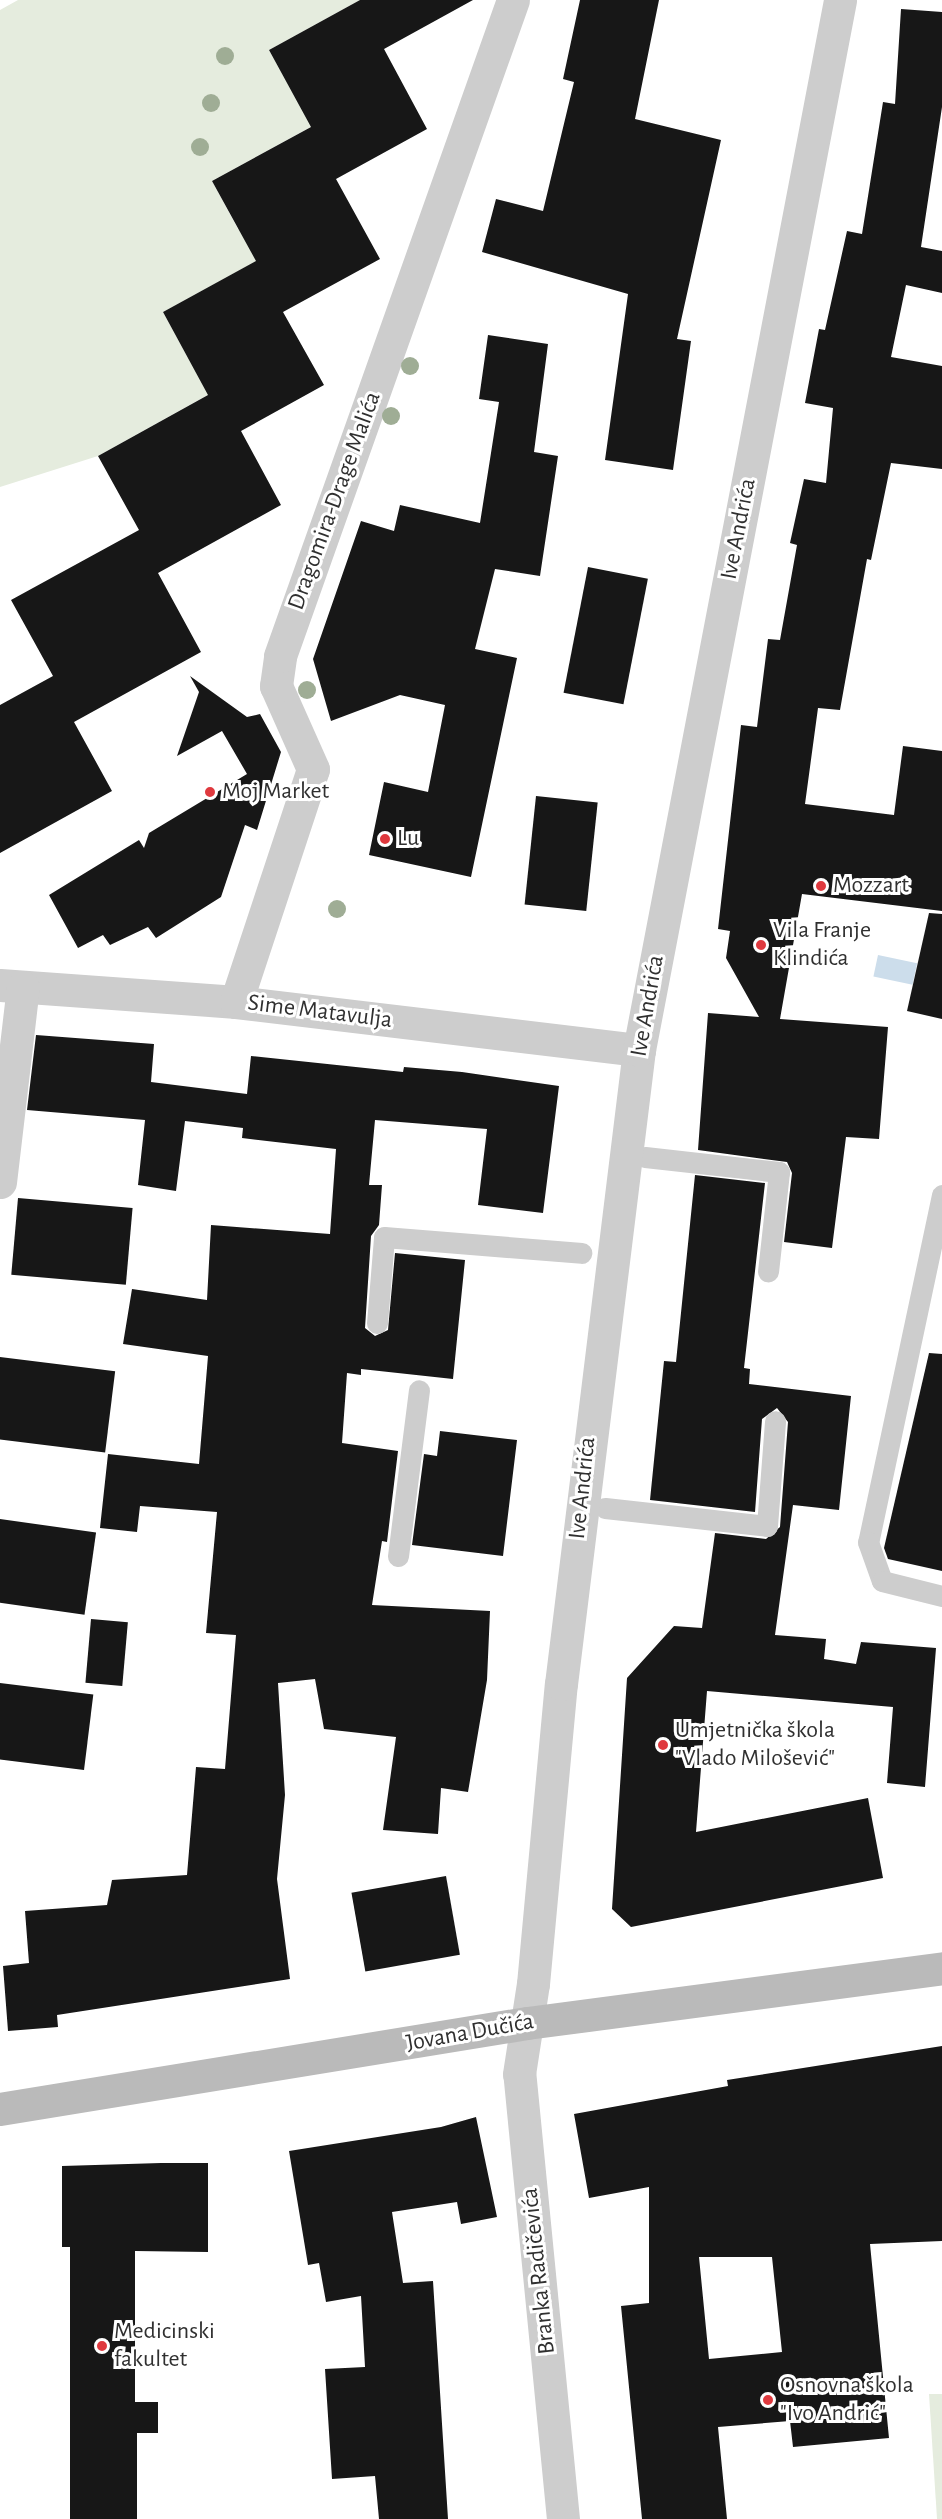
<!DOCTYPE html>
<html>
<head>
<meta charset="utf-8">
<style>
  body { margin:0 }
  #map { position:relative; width:942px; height:2519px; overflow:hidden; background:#fff; font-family:"Alegreya Sans",sans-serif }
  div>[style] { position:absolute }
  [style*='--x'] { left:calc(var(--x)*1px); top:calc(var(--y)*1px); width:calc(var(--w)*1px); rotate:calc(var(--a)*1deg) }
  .green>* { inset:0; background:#e5ecde }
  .water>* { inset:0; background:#ccddeb; transform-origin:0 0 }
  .building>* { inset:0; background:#171717; transform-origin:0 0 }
  .lane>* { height:21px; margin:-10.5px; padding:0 10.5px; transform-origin:10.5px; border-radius:10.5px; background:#cdcdcd }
  .street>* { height:33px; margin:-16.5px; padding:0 16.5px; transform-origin:16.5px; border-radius:16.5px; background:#cdcdcd }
  .secondary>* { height:33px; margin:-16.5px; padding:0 16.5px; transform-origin:16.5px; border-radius:16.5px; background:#bababa }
  .trees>* { width:18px; height:18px; margin:-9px; border-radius:50%; background:#9fad95 }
  .dots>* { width:16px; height:16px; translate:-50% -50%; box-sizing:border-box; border:3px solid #fff; border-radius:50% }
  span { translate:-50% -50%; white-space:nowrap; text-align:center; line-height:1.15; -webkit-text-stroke:6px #fff; paint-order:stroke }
  .street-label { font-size:24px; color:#303030 }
  .poi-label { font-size:24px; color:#303030 }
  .left { translate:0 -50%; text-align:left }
</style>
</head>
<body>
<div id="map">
  <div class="green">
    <div style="clip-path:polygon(18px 0,360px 0,269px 50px,294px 95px,327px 118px,212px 181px,238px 229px,271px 253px,163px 312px,188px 358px,231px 382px,98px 456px,0 487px,0 10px)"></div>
    <div style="clip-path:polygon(929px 2394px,942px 2394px,942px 2519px,937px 2519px)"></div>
  </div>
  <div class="water">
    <div style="left:878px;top:955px;width:40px;height:22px;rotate:12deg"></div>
  </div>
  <div class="building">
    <div style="clip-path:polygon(360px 0,473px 0,384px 49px,427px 129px,336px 179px,380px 259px,283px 312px,324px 385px,241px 431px,281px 505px,158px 573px,201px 652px,74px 722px,112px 791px,0 853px,0 705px,53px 676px,11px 600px,139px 530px,98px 456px,208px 395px,163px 312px,256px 261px,212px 181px,311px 127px,269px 50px)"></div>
    <div style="clip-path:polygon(580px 0,659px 0,635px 119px,721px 140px,677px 339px,691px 341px,673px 470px,605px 460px,628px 294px,482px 252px,496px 199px,543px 211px,574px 82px,563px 79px)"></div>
    <div style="clip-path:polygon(901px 9px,942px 12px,942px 107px,921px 247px,942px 251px,942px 293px,906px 285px,891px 357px,942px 366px,942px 469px,891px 463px,871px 560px,867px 559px,840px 710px,818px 708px,805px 804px,894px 815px,903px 746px,942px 751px,942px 911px,802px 894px,780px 1019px,888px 1027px,879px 1139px,846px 1137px,832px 1248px,784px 1242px,792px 1173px,787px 1162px,698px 1150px,708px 1013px,759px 1017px,726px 958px,730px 931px,718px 929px,741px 725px,757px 727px,768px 639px,780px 640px,797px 545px,790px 543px,804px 479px,826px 483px,833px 408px,805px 403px,819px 329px,825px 330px,847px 231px,862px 234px,883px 102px,895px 104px)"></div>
    <div style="clip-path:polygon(488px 335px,548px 344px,534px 452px,558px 456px,540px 576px,495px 569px,475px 649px,517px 658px,471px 877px,369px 855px,384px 782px,428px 792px,445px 705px,400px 695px,331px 721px,313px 659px,361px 521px,394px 531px,400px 505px,480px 523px,499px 402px,479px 399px)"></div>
    <div style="left:588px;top:567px;width:61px;height:128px;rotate:11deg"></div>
    <div style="clip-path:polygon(190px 676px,247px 717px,260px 714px,281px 752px,257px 830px,245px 825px,221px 897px,156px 938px,148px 927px,110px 945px,103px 935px,78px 948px,49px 895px,139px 840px,144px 848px,149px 833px,247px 774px,222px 731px,177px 756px,199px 692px)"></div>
    <div style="left:536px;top:796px;width:62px;height:109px;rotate:6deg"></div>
    <div style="clip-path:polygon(929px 913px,942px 914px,942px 1019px,907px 1011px)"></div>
    <div style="clip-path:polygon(36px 1035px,154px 1044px,151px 1082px,247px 1094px,251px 1056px,403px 1072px,404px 1067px,462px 1072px,559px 1086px,543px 1213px,478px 1205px,487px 1129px,375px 1120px,369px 1185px,382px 1185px,379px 1225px,371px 1236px,365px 1328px,375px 1336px,388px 1330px,395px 1253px,465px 1260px,453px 1379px,361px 1369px,361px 1375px,347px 1373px,342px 1443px,398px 1451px,387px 1542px,382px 1541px,372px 1605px,490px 1611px,487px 1680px,468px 1792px,441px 1788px,438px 1834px,383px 1830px,396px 1737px,324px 1729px,315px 1679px,278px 1683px,285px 1795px,277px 1879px,290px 1979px,57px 2015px,58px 2027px,8px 2031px,3px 1966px,29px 1963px,25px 1911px,107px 1905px,112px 1880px,187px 1875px,196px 1767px,225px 1769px,236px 1635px,206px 1633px,217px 1512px,140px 1506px,137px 1532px,100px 1528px,108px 1454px,199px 1464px,208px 1356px,123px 1344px,132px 1289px,207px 1300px,211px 1225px,330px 1234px,336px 1149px,242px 1138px,243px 1128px,185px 1121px,176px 1191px,138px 1185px,145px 1120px,27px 1110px)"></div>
    <div style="clip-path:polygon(695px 1175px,765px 1183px,744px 1368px,750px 1369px,749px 1384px,851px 1396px,839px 1510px,793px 1505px,775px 1635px,826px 1639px,824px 1659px,856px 1664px,861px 1642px,936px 1648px,925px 1787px,887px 1783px,893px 1707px,707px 1691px,696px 1832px,868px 1798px,883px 1878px,631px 1927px,612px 1909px,627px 1678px,674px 1626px,702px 1628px,715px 1533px,766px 1539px,780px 1527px,788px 1422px,777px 1408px,762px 1419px,755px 1512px,650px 1500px,664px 1361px,676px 1362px)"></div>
    <div style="left:18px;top:1198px;width:115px;height:77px;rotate:5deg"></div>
    <div style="clip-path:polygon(929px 1353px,942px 1354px,942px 1571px,888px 1559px,884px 1548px)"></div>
    <div style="left:0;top:1357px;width:116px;height:82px;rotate:7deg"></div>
    <div style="clip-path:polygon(440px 1431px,517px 1440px,503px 1556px,412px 1545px,424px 1454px,437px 1456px)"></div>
    <div style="left:0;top:1519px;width:97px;height:83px;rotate:8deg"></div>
    <div style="left:91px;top:1619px;width:37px;height:64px;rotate:5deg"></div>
    <div style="left:0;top:1683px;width:94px;height:76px;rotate:7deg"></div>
    <div style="left:446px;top:1876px;width:80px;height:96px;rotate:80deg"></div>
    <div style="clip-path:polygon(evenodd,942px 2046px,942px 2241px,870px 2244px,889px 2438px,793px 2447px,790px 2421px,718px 2427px,727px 2519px,642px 2519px,621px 2306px,649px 2303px,649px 2187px,589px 2198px,574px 2114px,728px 2086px,727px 2080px,942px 2046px,699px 2257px,772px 2257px,782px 2352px,709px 2359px,699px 2257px)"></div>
    <div style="clip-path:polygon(476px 2117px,497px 2217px,461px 2224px,457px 2202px,392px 2212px,403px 2283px,433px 2281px,448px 2519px,379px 2519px,375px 2476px,332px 2479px,325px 2369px,365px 2367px,361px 2296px,326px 2302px,319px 2263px,308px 2265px,289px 2151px,441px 2127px)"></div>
    <div style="clip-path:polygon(161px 2163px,208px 2163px,208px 2252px,135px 2251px,135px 2402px,158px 2402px,158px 2433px,137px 2433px,137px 2519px,70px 2519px,70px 2247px,62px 2247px,62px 2166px)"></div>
  </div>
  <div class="lane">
    <div style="--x:645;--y:1157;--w:135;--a:6.4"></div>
    <div style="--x:779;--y:1172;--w:100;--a:96.3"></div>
    <div style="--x:942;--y:1195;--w:355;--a:102"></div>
    <div style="--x:868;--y:1542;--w:41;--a:70.3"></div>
    <div style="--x:882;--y:1581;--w:62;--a:14"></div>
    <div style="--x:377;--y:1323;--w:86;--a:-85.3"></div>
    <div style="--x:384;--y:1237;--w:198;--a:4.6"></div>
    <div style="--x:605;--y:1508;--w:163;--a:6.3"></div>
    <div style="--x:767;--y:1526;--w:105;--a:-85.6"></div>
    <div style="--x:398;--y:1556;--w:167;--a:-82.8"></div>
  </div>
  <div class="street">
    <div style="--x:0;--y:985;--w:237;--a:4.1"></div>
    <div style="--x:236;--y:1002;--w:406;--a:6.8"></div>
    <div style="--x:236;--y:1002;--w:245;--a:-71.7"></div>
    <div style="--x:313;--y:769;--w:91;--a:-114"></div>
    <div style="--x:276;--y:686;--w:30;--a:-82"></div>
    <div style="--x:280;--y:656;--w:696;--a:-70.45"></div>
    <div style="--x:0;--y:1182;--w:196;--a:-83.3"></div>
    <div style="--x:563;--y:2519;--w:447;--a:-95.6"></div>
    <div style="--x:519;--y:2074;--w:91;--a:-81.2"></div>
    <div style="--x:533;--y:1984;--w:301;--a:-84.7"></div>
    <div style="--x:561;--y:1684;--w:639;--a:-82.99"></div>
    <div style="--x:639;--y:1050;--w:1069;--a:-79.16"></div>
  </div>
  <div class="secondary">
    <div style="--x:0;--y:2109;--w:534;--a:-9.27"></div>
    <div style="--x:527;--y:2023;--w:419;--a:-7.5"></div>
  </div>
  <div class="trees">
    <div style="left:225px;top:56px"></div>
    <div style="left:211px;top:103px"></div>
    <div style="left:200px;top:147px"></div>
    <div style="left:410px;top:366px"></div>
    <div style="left:391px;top:416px"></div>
    <div style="left:307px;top:690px"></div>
    <div style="left:337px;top:909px"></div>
  </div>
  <div class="dots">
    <div style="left:210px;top:792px;background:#df393e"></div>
    <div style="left:385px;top:839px;background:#df393e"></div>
    <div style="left:821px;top:886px;background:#df393e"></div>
    <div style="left:761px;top:945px;background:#df393e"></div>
    <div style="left:663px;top:1745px;background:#df393e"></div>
    <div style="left:102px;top:2346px;background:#df393e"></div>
    <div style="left:768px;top:2400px;background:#df393e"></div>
  </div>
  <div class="street-label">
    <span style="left:335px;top:501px;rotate:-70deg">Dragomira-Drage Malića</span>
    <span style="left:739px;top:529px;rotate:-79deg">Ive Andrića</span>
    <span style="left:648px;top:1006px;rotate:-80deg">Ive Andrića</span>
    <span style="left:320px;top:1012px;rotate:7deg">Sime Matavulja</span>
    <span style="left:583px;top:1488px;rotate:-84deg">Ive Andrića</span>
    <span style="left:470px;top:2033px;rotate:-10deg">Jovana Dučića</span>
    <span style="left:539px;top:2271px;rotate:-96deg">Branka Radičevića</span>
  </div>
  <div class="poi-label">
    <span class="left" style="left:222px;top:792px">Moj Market</span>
    <span class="left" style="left:397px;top:839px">Lu</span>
    <span class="left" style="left:833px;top:886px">Mozzart</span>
    <span class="left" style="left:773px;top:945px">Vila Franje<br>Klindića</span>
    <span class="left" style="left:675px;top:1745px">Umjetnička škola<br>"Vlado Milošević"</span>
    <span class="left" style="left:114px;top:2346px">Medicinski<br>fakultet</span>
    <span class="left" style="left:780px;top:2400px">Osnovna škola<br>"Ivo Andrić"</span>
  </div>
</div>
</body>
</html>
